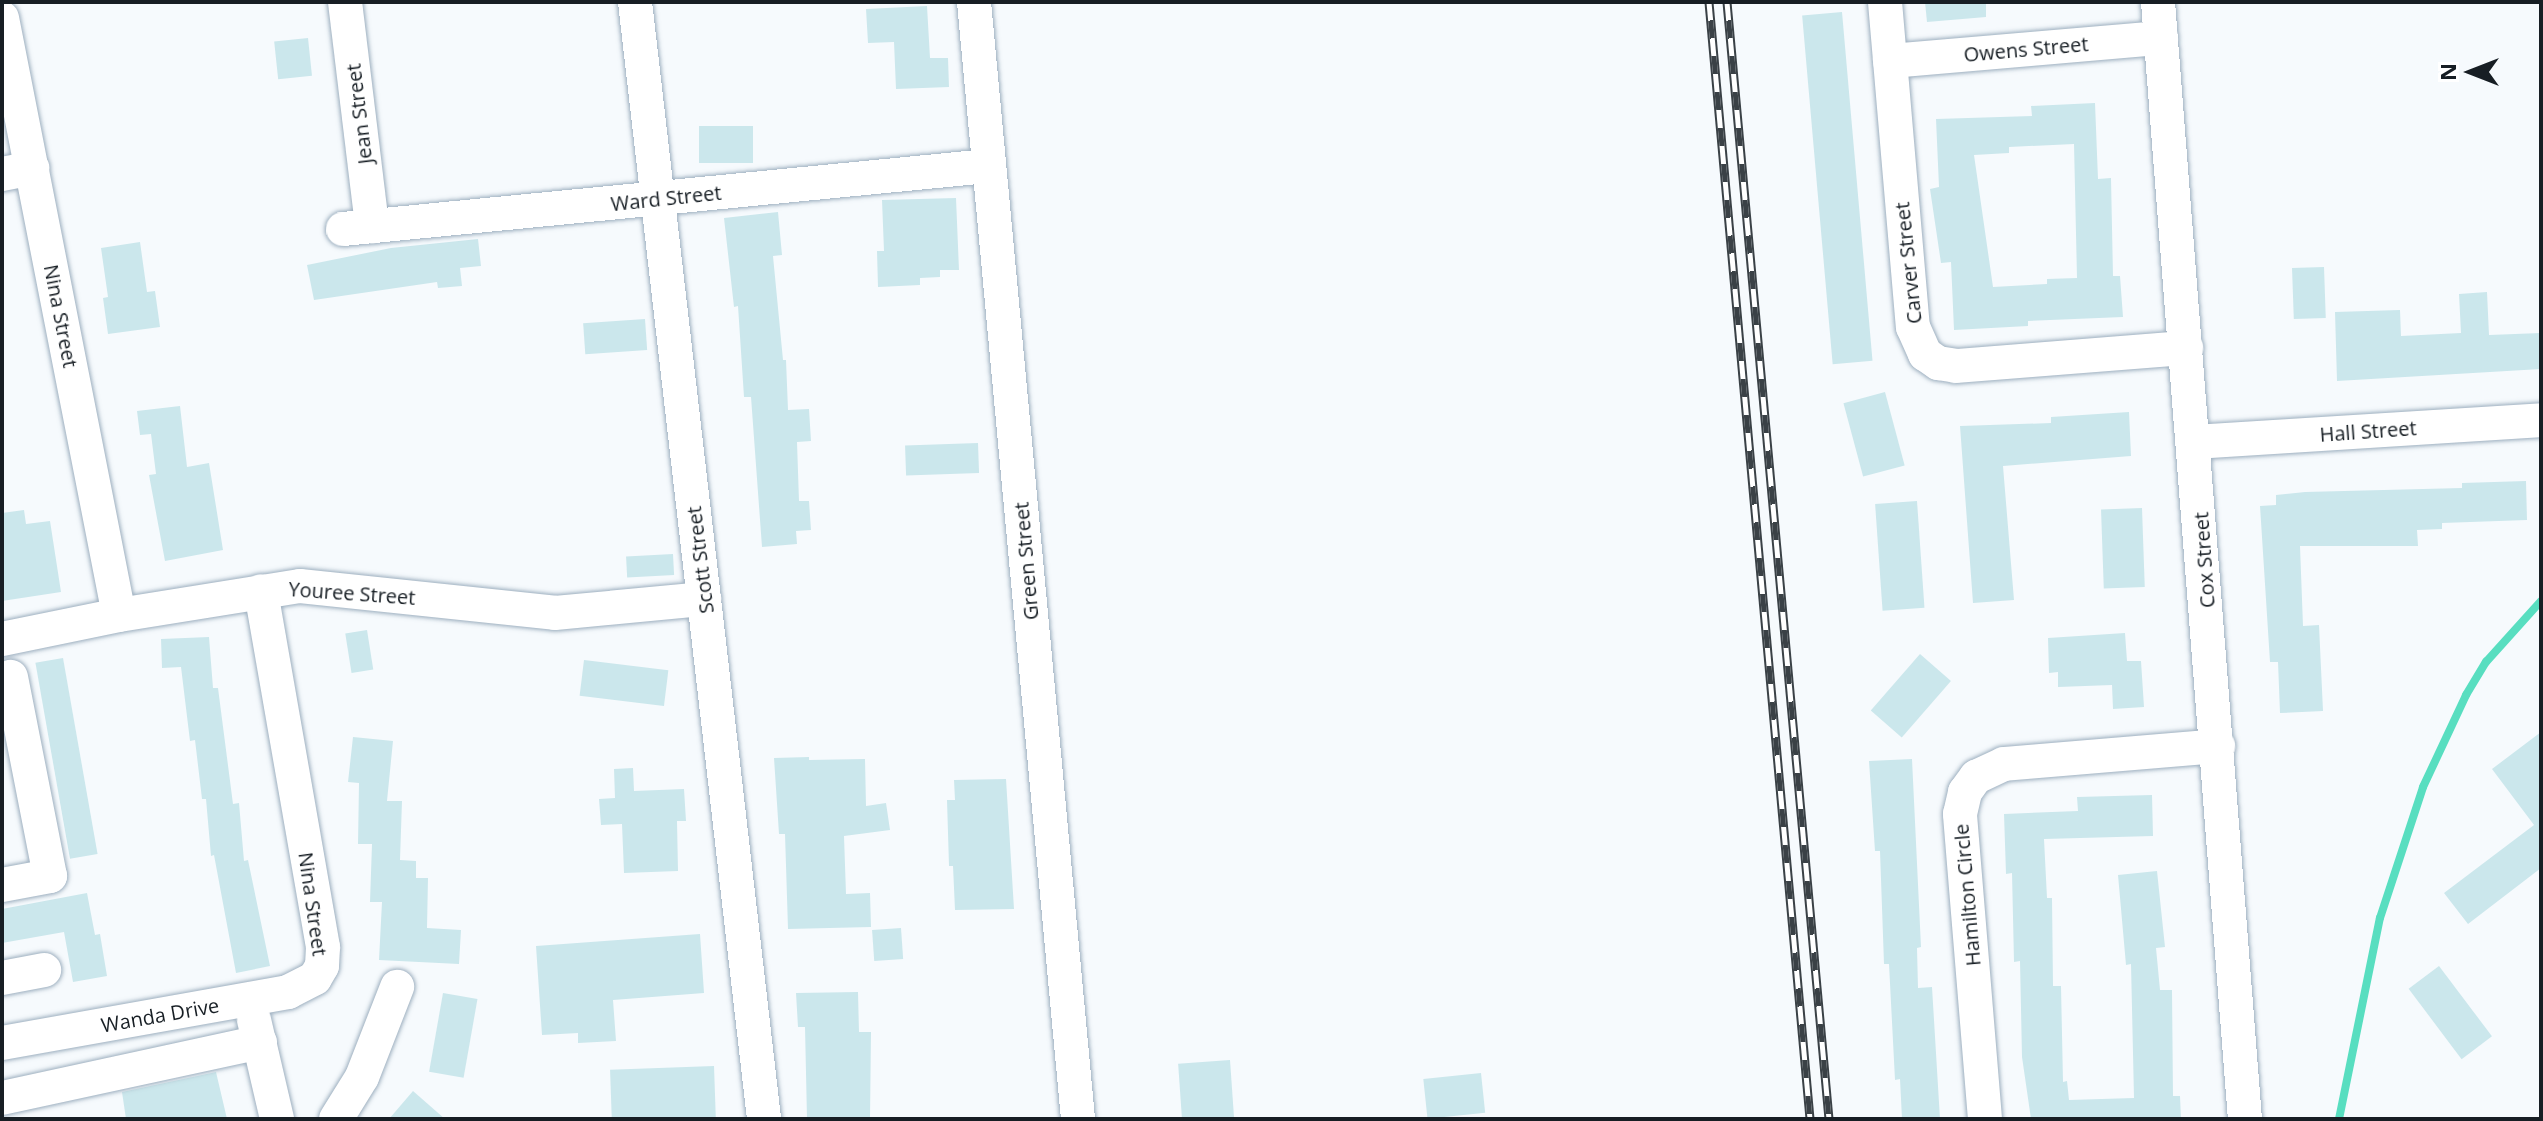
<!DOCTYPE html>
<html>
<head>
<meta charset="utf-8">
<style>
  body { margin:0 }
  #map { position:relative; width:2543px; height:1121px; overflow:hidden; background:#f6fafd; font-family:"Open Sans",sans-serif }
  div>[style] { position:absolute }
  [style*='--x'] { left:calc(var(--x)*1px); top:calc(var(--y)*1px); width:calc(var(--w)*1px); rotate:calc(var(--a)*1deg) }
  .stream>* { height:8px; margin:-4px; padding:0 4px; transform-origin:4px; border-radius:4px; background:#58dec0 }
  .building>* { inset:0; background:#cbe7ec; transform-origin:0 0 }
  .roads { filter:drop-shadow(0 0 2px #9dafbf) drop-shadow(0 0 2px #9dafbf) }
  .minor>* { height:34px; margin:-17px; padding:0 17px; transform-origin:17px; border-radius:17px; background:#fff }
  .rail>* { height:9px; margin-top:-4.5px; transform-origin:0; background:repeating-linear-gradient(90deg,#fff 0 18px,#3a4146 0 36px); box-sizing:border-box; border-block:2px solid #3a4146 }
  span { translate:-50% -50%; white-space:nowrap; text-align:center; line-height:1.15; -webkit-text-stroke:7px #fff; paint-order:stroke }
  .street-label { font-size:20px; color:#171e24 }
  .frame { position:absolute; inset:0; border:4px solid #171e24; pointer-events:none }
  .north { position:absolute; left:2431px; top:32px; width:80px; height:80px; -webkit-text-stroke:6px #fff; paint-order:stroke; rotate:270deg; font-size:22px; font-weight:700; line-height:32px; text-align:center; color:#171e24 }
  .north::after { content:''; display:block; margin:auto; width:28px; height:36px; background:#171e24; clip-path:polygon(50% 0,100% 100%,50% 72%,0 100%) }
</style>
</head>
<body>
<div id="map">
  <div class="stream">
    <div style="--x:2339;--y:1119;--w:205;--a:-78.5"></div>
    <div style="--x:2380;--y:918;--w:138;--a:-71.8"></div>
    <div style="--x:2423;--y:787;--w:102;--a:-64.9"></div>
    <div style="--x:2466;--y:695;--w:39;--a:-59"></div>
    <div style="--x:2486;--y:662;--w:82;--a:-48"></div>
  </div>
  <div class="building">
    <div style="clip-path:polygon(1925px 2px,1986px 2px,1986px 17px,1927px 22px)"></div>
    <div style="clip-path:polygon(927px 6px,930px 58px,948px 58px,949px 87px,896px 89px,894px 42px,868px 43px,866px 9px)"></div>
    <div style="left:1842px;top:12px;width:350px;height:40px;rotate:85deg"></div>
    <div style="left:308px;top:38px;width:38px;height:34px;rotate:84deg"></div>
    <div style="clip-path:polygon(evenodd,2095px 103px,2098px 179px,2111px 178px,2113px 276px,2120px 276px,2123px 317px,2028px 321px,2028px 326px,1954px 330px,1951px 262px,1941px 263px,1930px 189px,1939px 187px,1936px 119px,2032px 116px,2031px 106px,2095px 103px,2074px 144px,2077px 278px,2047px 279px,2047px 284px,1993px 287px,1974px 155px,2009px 153px,2009px 147px,2074px 144px)"></div>
    <div style="left:699px;top:126px;width:54px;height:37px"></div>
    <div style="clip-path:polygon(956px 198px,959px 270px,940px 270px,940px 277px,920px 278px,920px 285px,878px 287px,877px 251px,884px 251px,882px 200px)"></div>
    <div style="clip-path:polygon(778px 212px,782px 255px,773px 256px,783px 360px,786px 360px,788px 410px,809px 409px,811px 441px,797px 442px,799px 501px,809px 501px,811px 530px,796px 531px,797px 544px,762px 547px,751px 397px,744px 397px,738px 306px,734px 307px,724px 218px)"></div>
    <div style="clip-path:polygon(478px 239px,481px 266px,460px 268px,462px 286px,438px 288px,437px 282px,314px 300px,307px 265px,391px 248px)"></div>
    <div style="clip-path:polygon(140px 242px,147px 292px,155px 291px,160px 327px,108px 334px,103px 298px,108px 297px,101px 248px)"></div>
    <div style="left:2324px;top:267px;width:51px;height:32px;rotate:88deg"></div>
    <div style="clip-path:polygon(2487px 292px,2489px 335px,2541px 333px,2541px 369px,2337px 381px,2335px 312px,2400px 310px,2401px 336px,2461px 333px,2459px 294px)"></div>
    <div style="left:645px;top:319px;width:31px;height:62px;rotate:86deg"></div>
    <div style="left:1885px;top:392px;width:76px;height:43px;rotate:75deg"></div>
    <div style="clip-path:polygon(180px 406px,187px 467px,209px 463px,223px 550px,165px 561px,149px 475px,156px 474px,151px 434px,140px 435px,137px 411px)"></div>
    <div style="clip-path:polygon(2129px 412px,2131px 456px,2003px 466px,2014px 600px,1973px 603px,1960px 426px,2051px 423px,2051px 417px)"></div>
    <div style="left:978px;top:443px;width:30px;height:73px;rotate:88deg"></div>
    <div style="clip-path:polygon(2526px 481px,2527px 520px,2442px 523px,2442px 529px,2417px 530px,2418px 546px,2300px 546px,2303px 626px,2319px 625px,2323px 711px,2280px 713px,2278px 662px,2270px 662px,2260px 506px,2276px 505px,2276px 495px,2305px 492px,2462px 488px,2462px 483px)"></div>
    <div style="left:1917px;top:501px;width:107px;height:42px;rotate:86deg"></div>
    <div style="left:2142px;top:508px;width:79px;height:41px;rotate:88deg"></div>
    <div style="clip-path:polygon(24px 510px,26px 524px,50px 521px,61px 592px,2px 601px,2px 513px)"></div>
    <div style="left:673px;top:554px;width:21px;height:47px;rotate:87deg"></div>
    <div style="left:367px;top:630px;width:40px;height:22px;rotate:81deg"></div>
    <div style="clip-path:polygon(2125px 633px,2127px 661px,2141px 661px,2144px 707px,2113px 709px,2112px 685px,2058px 687px,2058px 672px,2049px 673px,2048px 638px)"></div>
    <div style="clip-path:polygon(209px 637px,213px 688px,218px 688px,233px 804px,239px 803px,244px 861px,248px 860px,270px 966px,236px 973px,214px 855px,211px 856px,206px 799px,202px 799px,195px 740px,190px 741px,181px 667px,162px 668px,161px 639px)"></div>
    <div style="left:1920px;top:654px;width:41px;height:75px;rotate:41deg"></div>
    <div style="left:63px;top:658px;width:199px;height:28px;rotate:80deg"></div>
    <div style="left:584px;top:660px;width:85px;height:36px;rotate:7deg"></div>
    <div style="clip-path:polygon(2541px 732px,2541px 868px,2468px 924px,2444px 893px,2534px 825px,2492px 769px)"></div>
    <div style="clip-path:polygon(353px 737px,393px 741px,387px 801px,402px 801px,400px 860px,416px 861px,416px 878px,428px 878px,427px 928px,461px 930px,459px 964px,379px 960px,382px 902px,370px 902px,372px 844px,358px 844px,359px 783px,348px 782px)"></div>
    <div style="clip-path:polygon(809px 757px,809px 760px,865px 759px,866px 806px,886px 803px,890px 830px,844px 836px,846px 894px,870px 893px,871px 927px,788px 929px,785px 834px,779px 834px,774px 758px)"></div>
    <div style="clip-path:polygon(1912px 759px,1921px 947px,1917px 948px,1918px 988px,1932px 987px,1940px 1119px,1902px 1119px,1900px 1079px,1895px 1080px,1889px 964px,1884px 964px,1880px 851px,1875px 851px,1869px 761px)"></div>
    <div style="clip-path:polygon(633px 768px,634px 791px,684px 789px,686px 821px,677px 821px,678px 871px,624px 873px,622px 824px,601px 825px,599px 799px,615px 798px,614px 769px)"></div>
    <div style="clip-path:polygon(1006px 779px,1014px 909px,955px 910px,953px 866px,949px 866px,947px 800px,955px 800px,954px 780px)"></div>
    <div style="clip-path:polygon(2152px 795px,2153px 836px,2044px 839px,2047px 898px,2052px 898px,2053px 986px,2061px 986px,2063px 1082px,2067px 1081px,2069px 1100px,2134px 1098px,2131px 964px,2126px 965px,2118px 875px,2157px 871px,2165px 947px,2156px 948px,2160px 990px,2172px 990px,2173px 1096px,2180px 1096px,2181px 1119px,2031px 1119px,2022px 1057px,2020px 961px,2014px 962px,2012px 873px,2006px 874px,2004px 814px,2078px 811px,2077px 797px)"></div>
    <div style="clip-path:polygon(87px 893px,95px 935px,100px 934px,107px 976px,73px 982px,64px 932px,2px 943px,2px 909px)"></div>
    <div style="left:901px;top:928px;width:31px;height:29px;rotate:86deg"></div>
    <div style="clip-path:polygon(700px 934px,704px 993px,613px 1000px,616px 1041px,578px 1043px,578px 1033px,542px 1035px,536px 946px)"></div>
    <div style="left:2439px;top:966px;width:88px;height:38px;rotate:53deg"></div>
    <div style="clip-path:polygon(858px 992px,859px 1032px,871px 1032px,870px 1119px,807px 1119px,805px 1027px,798px 1027px,796px 993px)"></div>
    <div style="left:443px;top:993px;width:35px;height:80px;rotate:10deg"></div>
    <div style="left:1230px;top:1060px;width:59px;height:52px;rotate:86deg"></div>
    <div style="left:714px;top:1066px;width:53px;height:104px;rotate:88deg"></div>
    <div style="clip-path:polygon(216px 1072px,227px 1119px,126px 1119px,122px 1092px)"></div>
    <div style="left:1481px;top:1073px;width:40px;height:58px;rotate:84deg"></div>
    <div style="clip-path:polygon(413px 1091px,445px 1119px,389px 1119px)"></div>
  </div>
  <div class="roads">
    <div class="minor">
      <div style="--x:345;--y:2;--w:226;--a:83.1"></div>
      <div style="--x:635;--y:2;--w:1124;--a:83.41"></div>
      <div style="--x:974;--y:2;--w:1122;--a:84.68"></div>
      <div style="--x:1885;--y:2;--w:326;--a:85.1"></div>
      <div style="--x:1913;--y:327;--w:30;--a:66"></div>
      <div style="--x:1925;--y:354;--w:16;--a:35"></div>
      <div style="--x:1938;--y:363;--w:18;--a:9"></div>
      <div style="--x:1956;--y:366;--w:231;--a:-4.5"></div>
      <div style="--x:2158;--y:2;--w:1120;--a:85.55"></div>
      <div style="--x:2;--y:18;--w:608;--a:78.91"></div>
      <div style="--x:1890;--y:61;--w:272;--a:-4.9"></div>
      <div style="--x:2;--y:174;--w:31;--a:-11"></div>
      <div style="--x:343;--y:229;--w:648;--a:-5.58"></div>
      <div style="--x:2195;--y:442;--w:347;--a:-3.6"></div>
      <div style="--x:2;--y:639;--w:119;--a:-11.6"></div>
      <div style="--x:119;--y:615;--w:183;--a:-9.1"></div>
      <div style="--x:300;--y:586;--w:256;--a:6"></div>
      <div style="--x:555;--y:613;--w:150;--a:-5.4"></div>
      <div style="--x:2;--y:885;--w:49;--a:-10.6"></div>
      <div style="--x:50;--y:876;--w:203;--a:-101.1"></div>
      <div style="--x:2;--y:978;--w:43;--a:-10.8"></div>
      <div style="--x:254;--y:1020;--w:102;--a:76.9"></div>
      <div style="--x:2;--y:1043;--w:291;--a:-10.1"></div>
      <div style="--x:288;--y:992;--w:30;--a:-27"></div>
      <div style="--x:315;--y:978;--w:14;--a:-60"></div>
      <div style="--x:322;--y:966;--w:19;--a:-87"></div>
      <div style="--x:323;--y:947;--w:361;--a:-99.9"></div>
      <div style="--x:2;--y:1098;--w:264;--a:-12.2"></div>
      <div style="--x:336;--y:1119;--w:49;--a:-58.2"></div>
      <div style="--x:362;--y:1077;--w:97;--a:-68.7"></div>
      <div style="--x:1985;--y:1119;--w:306;--a:-94.7"></div>
      <div style="--x:1960;--y:814;--w:23;--a:-77"></div>
      <div style="--x:1965;--y:792;--w:19;--a:-54"></div>
      <div style="--x:1976;--y:777;--w:31;--a:-25"></div>
      <div style="--x:2004;--y:764;--w:215;--a:-4.8"></div>
    </div>
  </div>
  <div class="rail">
    <div style="--x:1709;--y:2;--w:1122;--a:84.83"></div>
    <div style="--x:1727;--y:2;--w:1122;--a:84.78"></div>
  </div>
  <div class="street-label">
    <span style="left:2026px;top:49px;rotate:-5deg">Owens Street</span>
    <span style="left:359px;top:114px;rotate:-97deg">Jean Street</span>
    <span style="left:666px;top:198px;rotate:-6deg">Ward Street</span>
    <span style="left:1908px;top:263px;rotate:-96deg">Carver Street</span>
    <span style="left:61px;top:316px;rotate:79deg">Nina Street</span>
    <span style="left:2368px;top:431px;rotate:-4deg">Hall Street</span>
    <span style="left:700px;top:560px;rotate:-97deg">Scott Street</span>
    <span style="left:2204px;top:560px;rotate:-94deg">Cox Street</span>
    <span style="left:1026px;top:561px;rotate:-95deg">Green Street</span>
    <span style="left:352px;top:593px;rotate:4deg">Youree Street</span>
    <span style="left:1967px;top:895px;rotate:-95deg">Hamilton Circle</span>
    <span style="left:313px;top:904px;rotate:82deg">Nina Street</span>
    <span style="left:160px;top:1015px;rotate:-10deg">Wanda Drive</span>
  </div>
  <div class="frame"></div>
  <div class="north">N</div>
</div>
</body>
</html>
